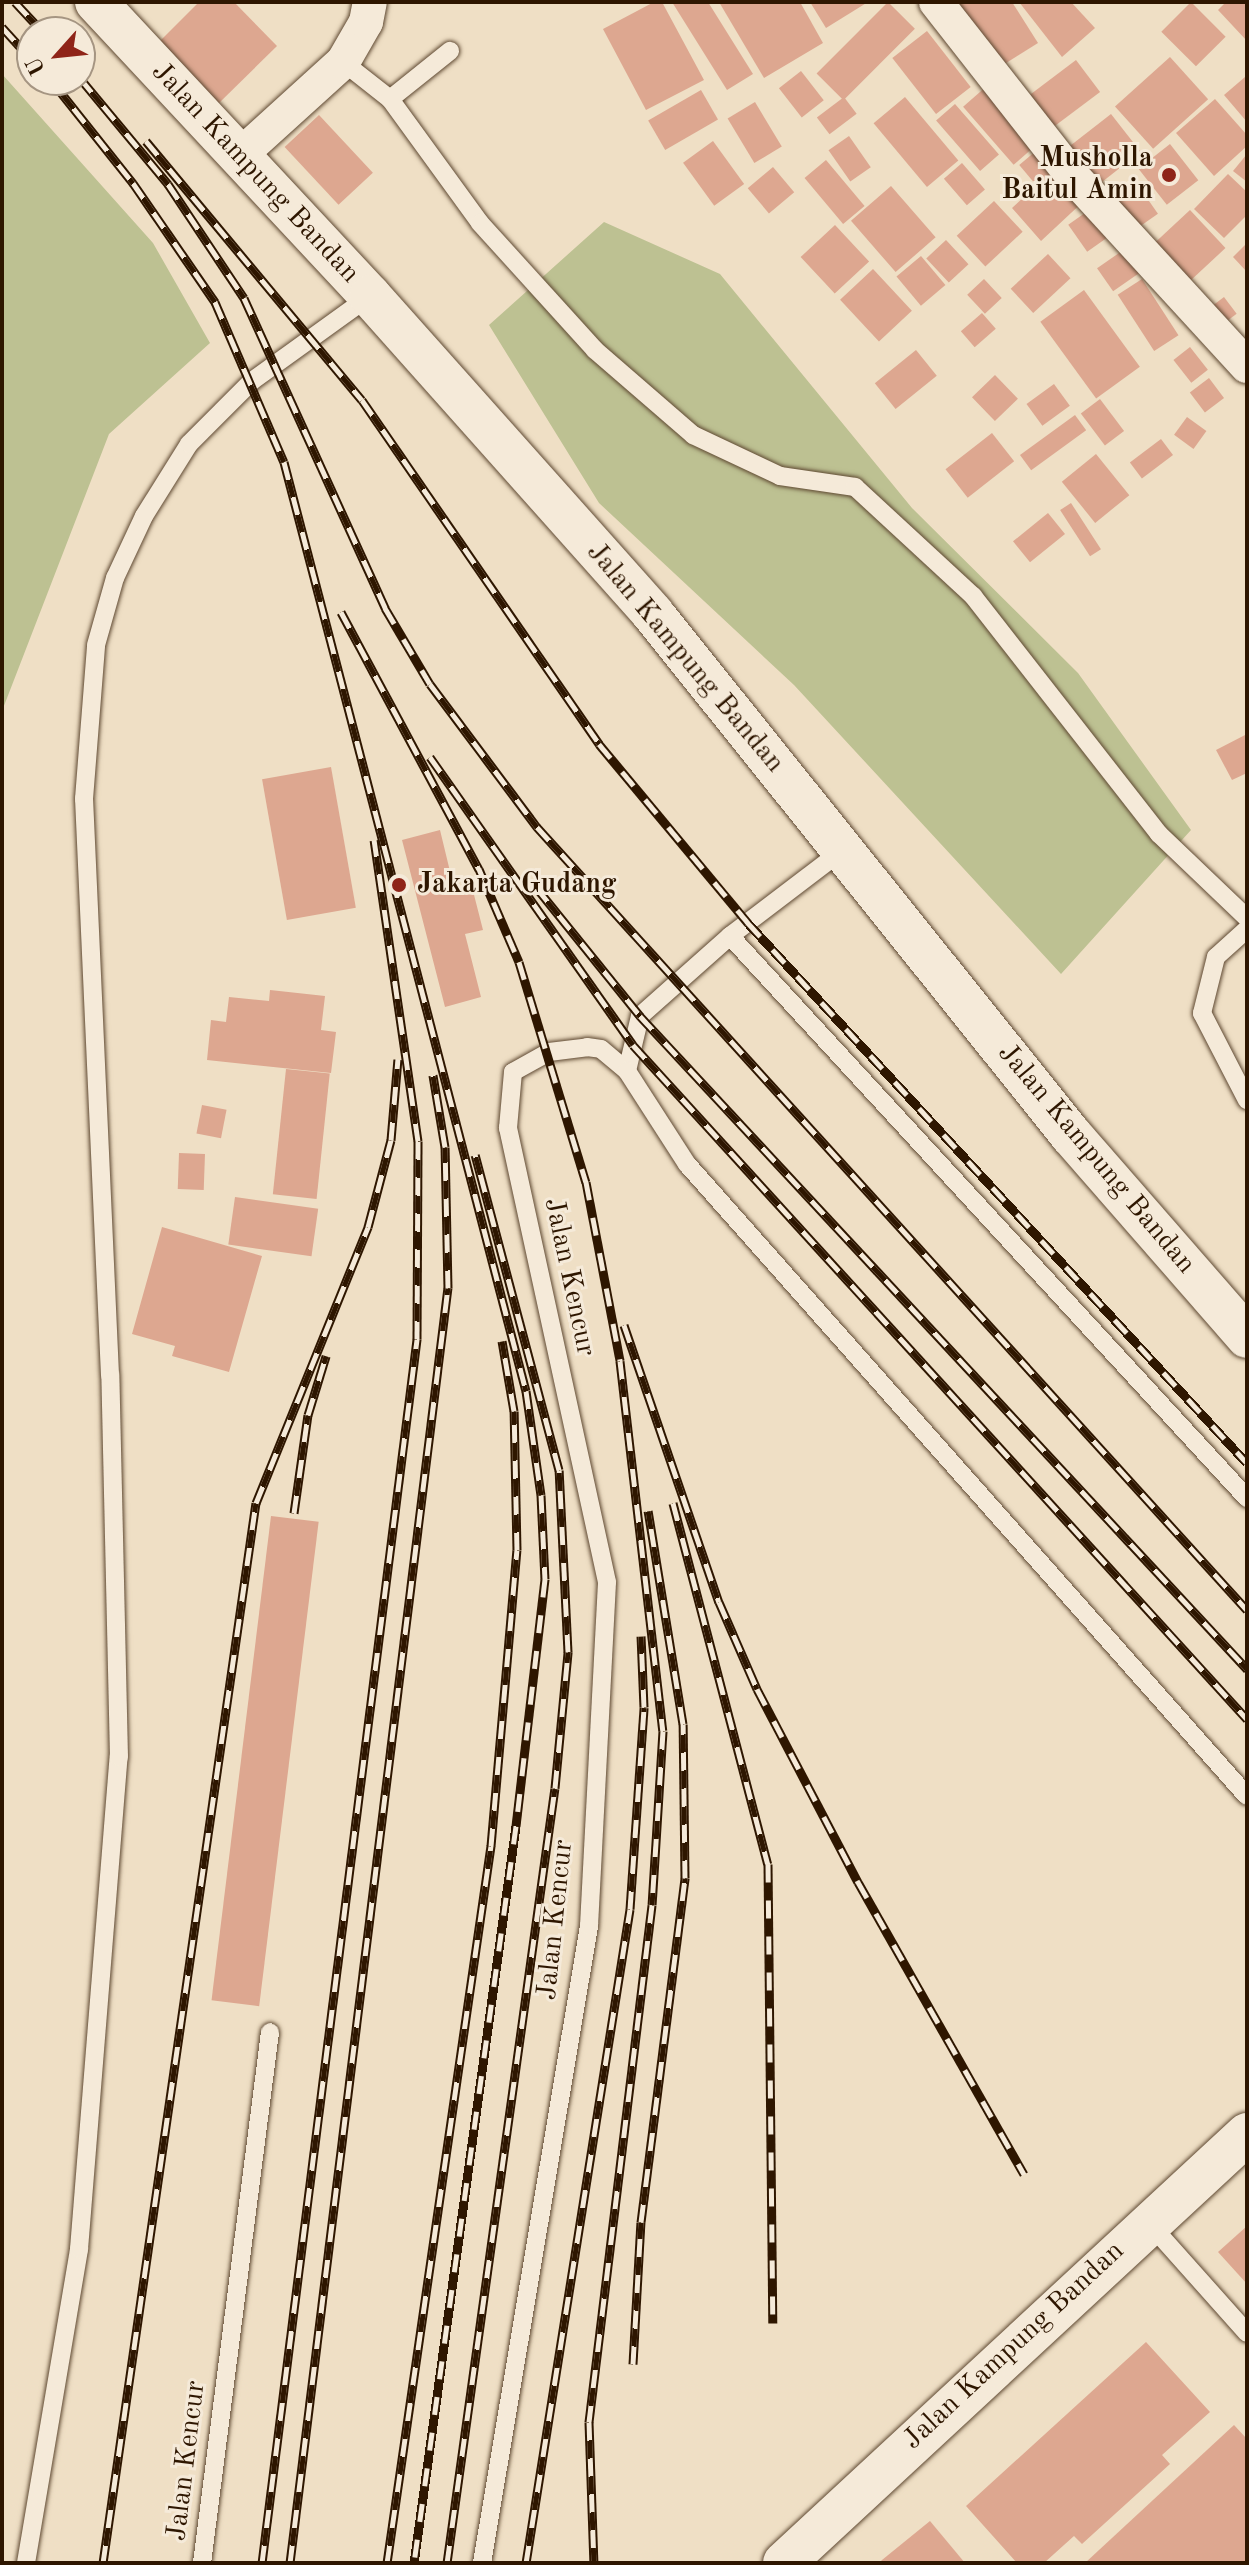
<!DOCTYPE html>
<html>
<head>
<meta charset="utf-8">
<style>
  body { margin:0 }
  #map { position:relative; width:1249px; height:2565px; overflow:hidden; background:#efdfc5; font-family:"Old Standard TT",serif }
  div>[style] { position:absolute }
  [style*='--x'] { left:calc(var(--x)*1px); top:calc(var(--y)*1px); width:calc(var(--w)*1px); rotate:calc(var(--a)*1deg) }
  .green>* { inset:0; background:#bdc192 }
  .building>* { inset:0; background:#dda790; transform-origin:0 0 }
  .roads { filter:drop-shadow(0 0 2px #5e4831) drop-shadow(0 0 2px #5e4831) }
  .service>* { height:18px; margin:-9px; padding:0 9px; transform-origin:9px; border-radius:9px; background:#f5ead9 }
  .minor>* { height:34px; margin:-17px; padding:0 17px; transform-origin:17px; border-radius:17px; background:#f5ead9 }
  .tertiary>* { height:42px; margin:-21px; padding:0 21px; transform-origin:21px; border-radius:21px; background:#f5ead9 }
  .rail>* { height:9px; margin-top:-4.5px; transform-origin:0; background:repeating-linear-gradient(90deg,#f5ead9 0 18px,#2e1600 0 36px); box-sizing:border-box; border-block:2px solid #2e1600 }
  .dots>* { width:22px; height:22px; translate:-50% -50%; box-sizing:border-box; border:4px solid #f5ead9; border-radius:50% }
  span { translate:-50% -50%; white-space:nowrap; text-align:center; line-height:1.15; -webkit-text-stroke:6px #f5ead9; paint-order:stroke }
  .poi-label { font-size:28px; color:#2e1600; font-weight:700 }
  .right { translate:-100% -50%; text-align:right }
  .left { translate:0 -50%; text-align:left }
  .street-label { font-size:28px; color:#2e1600 }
  .frame { position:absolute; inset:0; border:4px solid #2e1600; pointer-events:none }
  .north { position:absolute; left:16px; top:16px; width:80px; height:80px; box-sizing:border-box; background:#f5ead9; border:2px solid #a59582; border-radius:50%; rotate:243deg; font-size:22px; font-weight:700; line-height:32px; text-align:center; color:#2e1600 }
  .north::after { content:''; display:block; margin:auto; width:28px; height:36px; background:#8f2418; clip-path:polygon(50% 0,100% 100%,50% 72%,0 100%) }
</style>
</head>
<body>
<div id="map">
  <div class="green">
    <div style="clip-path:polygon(2px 74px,153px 243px,210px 343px,109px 434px,2px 711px)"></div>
    <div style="clip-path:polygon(604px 222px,720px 274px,912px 508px,1078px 673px,1191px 830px,1061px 974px,794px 685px,599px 503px,489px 325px)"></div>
  </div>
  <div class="building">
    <div style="clip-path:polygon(199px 2px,234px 2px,277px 46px,218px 104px,158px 43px)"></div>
    <div style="clip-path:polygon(654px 2px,662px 2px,704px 80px,646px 110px,603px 29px)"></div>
    <div style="clip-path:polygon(672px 2px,708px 2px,753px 74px,727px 90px)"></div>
    <div style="clip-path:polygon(719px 2px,800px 2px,823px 43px,764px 78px)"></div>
    <div style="clip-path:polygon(810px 2px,868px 2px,826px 28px)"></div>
    <div style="left:888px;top:2px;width:38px;height:101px;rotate:45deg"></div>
    <div style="clip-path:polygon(952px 2px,1012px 2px,1038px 43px,995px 70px)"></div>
    <div style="clip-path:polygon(1019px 2px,1071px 2px,1095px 28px,1062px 57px)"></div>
    <div style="left:1191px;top:2px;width:49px;height:42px;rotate:45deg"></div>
    <div style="clip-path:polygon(1226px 2px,1247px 2px,1247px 41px,1218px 10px)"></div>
    <div style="left:927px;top:31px;width:71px;height:44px;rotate:52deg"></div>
    <div style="left:1170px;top:57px;width:57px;height:74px;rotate:48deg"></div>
    <div style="left:1076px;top:60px;width:40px;height:63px;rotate:53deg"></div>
    <div style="left:801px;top:71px;width:37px;height:28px;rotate:52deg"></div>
    <div style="clip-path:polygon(1245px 77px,1247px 79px,1247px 122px,1224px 95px)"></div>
    <div style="left:988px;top:85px;width:77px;height:33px;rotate:49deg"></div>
    <div style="left:701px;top:90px;width:34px;height:61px;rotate:60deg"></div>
    <div style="left:844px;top:97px;width:21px;height:34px;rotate:53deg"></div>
    <div style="left:905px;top:97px;width:83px;height:41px;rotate:50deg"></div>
    <div style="clip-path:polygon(1215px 99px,1247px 135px,1247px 146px,1214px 176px,1176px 133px)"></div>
    <div style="left:755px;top:102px;width:52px;height:32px;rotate:59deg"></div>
    <div style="left:955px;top:104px;width:67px;height:25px;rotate:49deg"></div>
    <div style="left:1111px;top:114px;width:48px;height:55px;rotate:52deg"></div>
    <div style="left:319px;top:115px;width:79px;height:47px;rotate:47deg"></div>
    <div style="left:849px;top:136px;width:38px;height:25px;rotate:55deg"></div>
    <div style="left:713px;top:141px;width:53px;height:37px;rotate:54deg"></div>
    <div style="left:1170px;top:144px;width:46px;height:40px;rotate:52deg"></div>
    <div style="left:1043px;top:145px;width:34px;height:31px;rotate:50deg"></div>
    <div style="clip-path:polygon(1247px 154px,1247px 182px,1233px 171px)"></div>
    <div style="left:826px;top:160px;width:60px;height:28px;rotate:50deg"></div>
    <div style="left:962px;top:163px;width:35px;height:24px;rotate:49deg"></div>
    <div style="left:773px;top:167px;width:33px;height:33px;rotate:50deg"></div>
    <div style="clip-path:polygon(1228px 174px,1247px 192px,1247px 215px,1224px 238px,1194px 209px)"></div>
    <div style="clip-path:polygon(1066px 178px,1086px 199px,1041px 241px,1012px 208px,1035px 187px,1045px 198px)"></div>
    <div style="left:1135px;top:181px;width:40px;height:34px;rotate:55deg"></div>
    <div style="left:891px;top:186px;width:68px;height:53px;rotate:49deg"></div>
    <div style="left:994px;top:201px;width:42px;height:51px;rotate:47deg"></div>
    <div style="left:1092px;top:208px;width:33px;height:29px;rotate:55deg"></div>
    <div style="left:1190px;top:210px;width:52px;height:54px;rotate:47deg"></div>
    <div style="left:835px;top:225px;width:50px;height:47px;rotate:47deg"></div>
    <div style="left:946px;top:240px;width:33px;height:27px;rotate:47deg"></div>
    <div style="clip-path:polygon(1247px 243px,1247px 272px,1233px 257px)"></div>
    <div style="left:1129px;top:246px;width:28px;height:39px;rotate:55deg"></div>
    <div style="left:1048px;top:254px;width:33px;height:51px;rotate:47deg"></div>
    <div style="left:921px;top:256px;width:38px;height:32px;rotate:50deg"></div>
    <div style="left:873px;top:269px;width:57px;height:45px;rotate:47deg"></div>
    <div style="left:984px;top:279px;width:26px;height:23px;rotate:47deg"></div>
    <div style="left:1142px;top:279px;width:67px;height:29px;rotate:57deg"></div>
    <div style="left:1084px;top:290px;width:95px;height:54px;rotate:54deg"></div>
    <div style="left:1224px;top:297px;width:21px;height:17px;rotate:53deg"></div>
    <div style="left:982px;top:313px;width:21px;height:28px;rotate:49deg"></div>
    <div style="left:1190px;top:347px;width:29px;height:21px;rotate:52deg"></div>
    <div style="left:916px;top:350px;width:33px;height:53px;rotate:51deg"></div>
    <div style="left:995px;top:375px;width:33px;height:32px;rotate:46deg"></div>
    <div style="left:1209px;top:378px;width:25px;height:24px;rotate:53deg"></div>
    <div style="left:1054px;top:384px;width:27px;height:34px;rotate:54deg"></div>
    <div style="left:1100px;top:399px;width:40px;height:24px;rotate:53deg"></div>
    <div style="left:1075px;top:415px;width:19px;height:68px;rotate:54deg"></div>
    <div style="left:1187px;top:417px;width:24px;height:22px;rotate:36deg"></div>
    <div style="left:992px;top:433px;width:36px;height:59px;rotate:52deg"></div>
    <div style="left:1161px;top:439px;width:20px;height:39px;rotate:53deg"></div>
    <div style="left:1096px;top:454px;width:53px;height:44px;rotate:51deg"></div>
    <div style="left:1071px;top:503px;width:55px;height:13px;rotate:57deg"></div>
    <div style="left:1048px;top:513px;width:27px;height:45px;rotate:51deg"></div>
    <div style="clip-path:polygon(1247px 734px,1247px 773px,1232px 780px,1216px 750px)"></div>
    <div style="left:331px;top:767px;width:143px;height:70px;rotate:80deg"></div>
    <div style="clip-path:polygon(440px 830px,455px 892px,472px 887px,483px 930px,465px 934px,481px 997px,445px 1007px,402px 840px)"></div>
    <div style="clip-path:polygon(270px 990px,325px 996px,321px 1030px,336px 1032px,331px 1073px,207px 1060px,211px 1020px,226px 1022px,229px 997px,269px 1001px)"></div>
    <div style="left:286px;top:1069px;width:44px;height:126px;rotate:6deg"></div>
    <div style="left:202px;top:1105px;width:25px;height:29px;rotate:11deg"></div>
    <div style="left:179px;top:1153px;width:26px;height:36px;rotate:2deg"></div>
    <div style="left:235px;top:1197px;width:84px;height:48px;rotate:8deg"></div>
    <div style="clip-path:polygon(162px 1227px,262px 1256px,229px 1372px,172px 1356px,175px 1346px,132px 1334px)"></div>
    <div style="left:271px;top:1516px;width:48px;height:488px;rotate:7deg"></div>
    <div style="clip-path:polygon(1247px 2226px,1247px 2284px,1218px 2252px)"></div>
    <div style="clip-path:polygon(1146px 2342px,1210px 2412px,1162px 2455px,1170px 2464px,1082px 2544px,1074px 2536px,1044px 2563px,1017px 2563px,966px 2506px)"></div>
    <div style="clip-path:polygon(1234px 2425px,1247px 2439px,1247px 2563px,1085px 2563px)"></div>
    <div style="clip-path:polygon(930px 2521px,965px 2563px,879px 2563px,882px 2560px)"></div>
  </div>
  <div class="roads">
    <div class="service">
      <div style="--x:343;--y:62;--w:60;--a:38.2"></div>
      <div style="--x:390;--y:99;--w:77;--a:-38.7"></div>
      <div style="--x:390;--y:99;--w:153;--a:54"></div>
      <div style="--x:480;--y:223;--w:171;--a:47.8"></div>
      <div style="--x:595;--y:350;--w:130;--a:40.9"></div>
      <div style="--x:693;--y:435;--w:96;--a:25.2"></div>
      <div style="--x:780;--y:476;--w:76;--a:8.3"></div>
      <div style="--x:855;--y:487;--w:161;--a:42.7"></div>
      <div style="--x:973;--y:596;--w:302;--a:52"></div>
      <div style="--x:1159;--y:834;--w:122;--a:43.7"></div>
      <div style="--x:1247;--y:929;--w:42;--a:137.9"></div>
      <div style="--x:1216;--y:957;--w:58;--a:104"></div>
      <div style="--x:1202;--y:1013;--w:98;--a:62.7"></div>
      <div style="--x:730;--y:936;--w:764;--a:47.39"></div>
      <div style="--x:627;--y:1071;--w:57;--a:-76.7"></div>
      <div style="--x:640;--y:1016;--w:120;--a:-41.6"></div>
      <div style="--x:730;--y:936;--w:143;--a:-37.3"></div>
      <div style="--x:1149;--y:2223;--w:147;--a:48.3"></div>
      <div style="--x:26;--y:2563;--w:318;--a:-80.4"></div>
      <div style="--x:79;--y:2249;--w:494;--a:-85.4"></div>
      <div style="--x:119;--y:1757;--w:382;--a:-91.3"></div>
      <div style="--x:110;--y:1375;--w:577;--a:-92.58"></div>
      <div style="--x:84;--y:799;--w:154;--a:-85.5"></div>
      <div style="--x:96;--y:645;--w:70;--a:-74.2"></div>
      <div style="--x:115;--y:578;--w:68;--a:-64.9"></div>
      <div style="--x:144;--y:516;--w:85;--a:-58"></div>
      <div style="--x:189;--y:444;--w:89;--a:-45"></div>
      <div style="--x:252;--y:381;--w:145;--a:-35.8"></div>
      <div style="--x:202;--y:2563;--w:535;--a:-82.7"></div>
      <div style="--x:482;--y:2563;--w:646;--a:-80.46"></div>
      <div style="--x:589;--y:1926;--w:344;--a:-87"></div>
      <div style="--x:607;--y:1582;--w:465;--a:-102.3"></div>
      <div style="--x:508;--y:1128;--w:56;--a:-84.9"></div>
      <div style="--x:513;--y:1072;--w:41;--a:-29.1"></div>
      <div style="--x:549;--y:1052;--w:38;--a:-7"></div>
      <div style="--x:587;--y:1047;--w:14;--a:8"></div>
      <div style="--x:601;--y:1049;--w:34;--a:40"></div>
      <div style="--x:627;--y:1071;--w:111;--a:57.2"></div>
      <div style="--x:687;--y:1164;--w:844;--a:48.46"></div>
    </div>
    <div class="minor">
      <div style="--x:936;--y:2;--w:217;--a:51.9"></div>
      <div style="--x:1070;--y:173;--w:262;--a:47.5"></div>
      <div style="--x:237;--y:158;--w:143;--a:-42.2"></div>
      <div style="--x:343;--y:62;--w:46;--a:-60.1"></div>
      <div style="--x:366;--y:22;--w:20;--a:-79"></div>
    </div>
    <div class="tertiary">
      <div style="--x:96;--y:2;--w:402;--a:47"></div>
      <div style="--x:370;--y:296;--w:426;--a:48.3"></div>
      <div style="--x:653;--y:614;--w:668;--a:51.26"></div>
      <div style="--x:1071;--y:1135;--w:268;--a:48.9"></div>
      <div style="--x:784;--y:2563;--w:631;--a:-42.82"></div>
    </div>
  </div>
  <div class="rail">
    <div style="--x:15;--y:2;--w:41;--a:47"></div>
    <div style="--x:2;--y:27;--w:45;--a:47.7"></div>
    <div style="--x:80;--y:78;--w:138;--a:50.3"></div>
    <div style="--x:168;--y:184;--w:137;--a:56.3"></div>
    <div style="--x:244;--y:298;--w:341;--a:65.5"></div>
    <div style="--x:385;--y:608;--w:88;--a:59.4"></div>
    <div style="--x:430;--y:684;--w:179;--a:53.2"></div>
    <div style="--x:537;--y:827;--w:1057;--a:47.8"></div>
    <div style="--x:51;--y:80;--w:132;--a:51.5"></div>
    <div style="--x:133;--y:183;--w:145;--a:55.4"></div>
    <div style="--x:215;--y:302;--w:174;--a:66.7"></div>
    <div style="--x:284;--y:462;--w:960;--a:75.4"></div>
    <div style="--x:526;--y:1391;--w:105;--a:81.8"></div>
    <div style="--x:541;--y:1495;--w:84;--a:87.3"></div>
    <div style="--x:545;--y:1579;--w:249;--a:96.7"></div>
    <div style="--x:516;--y:1826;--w:744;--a:97.88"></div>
    <div style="--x:146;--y:141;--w:337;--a:50.2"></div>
    <div style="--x:362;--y:400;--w:418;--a:55.4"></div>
    <div style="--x:599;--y:744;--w:233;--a:50.2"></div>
    <div style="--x:748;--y:923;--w:735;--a:47.26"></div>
    <div style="--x:341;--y:612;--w:292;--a:61.8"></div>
    <div style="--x:479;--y:869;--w:101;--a:66.7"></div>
    <div style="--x:519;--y:962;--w:230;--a:73.1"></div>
    <div style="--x:586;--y:1182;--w:182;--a:79.2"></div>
    <div style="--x:620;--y:1361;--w:372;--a:83.4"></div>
    <div style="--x:663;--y:1731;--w:174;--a:93.6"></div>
    <div style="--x:652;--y:1905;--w:521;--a:96.95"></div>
    <div style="--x:589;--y:2422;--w:141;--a:88"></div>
    <div style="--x:430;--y:757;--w:352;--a:54.8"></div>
    <div style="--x:633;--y:1045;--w:912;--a:47.67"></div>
    <div style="--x:536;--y:887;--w:166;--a:51.1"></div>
    <div style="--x:640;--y:1016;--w:892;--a:47.09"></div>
    <div style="--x:624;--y:1325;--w:293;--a:71.1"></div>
    <div style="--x:719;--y:1602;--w:95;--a:66.4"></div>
    <div style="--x:757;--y:1689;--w:218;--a:62.4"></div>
    <div style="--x:858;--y:1882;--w:336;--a:60.4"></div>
    <div style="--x:673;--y:1503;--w:373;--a:75.3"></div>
    <div style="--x:768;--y:1864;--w:459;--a:89.4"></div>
    <div style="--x:294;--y:1513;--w:99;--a:-81.9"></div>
    <div style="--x:308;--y:1415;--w:62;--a:-73"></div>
    <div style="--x:633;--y:2364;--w:142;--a:-86.8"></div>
    <div style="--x:641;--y:2222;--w:347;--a:-82.7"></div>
    <div style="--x:685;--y:1878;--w:154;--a:-90.7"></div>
    <div style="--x:683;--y:1724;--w:216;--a:-99.3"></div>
    <div style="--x:103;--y:2563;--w:1071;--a:-81.79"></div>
    <div style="--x:256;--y:1503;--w:298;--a:-67.9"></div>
    <div style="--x:368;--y:1227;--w:90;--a:-75.2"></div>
    <div style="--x:391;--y:1140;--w:81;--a:-85.1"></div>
    <div style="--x:262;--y:2563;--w:1234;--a:-82.78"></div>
    <div style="--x:417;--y:1339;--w:198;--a:-89.7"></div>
    <div style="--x:418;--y:1141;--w:304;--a:-98.3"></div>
    <div style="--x:290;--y:2563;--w:1285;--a:-82.94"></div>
    <div style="--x:448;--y:1288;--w:141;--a:-91.2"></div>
    <div style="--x:445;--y:1147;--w:73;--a:-99.5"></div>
    <div style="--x:387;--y:2563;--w:725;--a:-81.75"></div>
    <div style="--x:491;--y:1846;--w:297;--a:-85"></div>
    <div style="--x:517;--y:1550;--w:139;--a:-91.2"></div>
    <div style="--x:514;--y:1411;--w:71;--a:-99.7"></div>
    <div style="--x:447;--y:2563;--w:782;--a:-82.07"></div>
    <div style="--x:555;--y:1788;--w:137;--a:-84.5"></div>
    <div style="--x:568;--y:1652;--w:182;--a:-92.8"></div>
    <div style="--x:559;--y:1470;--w:326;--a:-104.9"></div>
    <div style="--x:526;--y:2563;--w:662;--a:-80.96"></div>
    <div style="--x:630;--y:1909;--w:202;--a:-86"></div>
    <div style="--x:644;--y:1707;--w:71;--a:-92.4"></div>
  </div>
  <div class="dots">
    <div style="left:1169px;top:175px;background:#8f2418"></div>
    <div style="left:399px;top:885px;background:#8f2418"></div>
  </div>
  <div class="poi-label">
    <span class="right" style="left:1153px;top:175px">Musholla<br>Baitul Amin</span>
    <span class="left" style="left:417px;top:885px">Jakarta Gudang</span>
  </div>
  <div class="street-label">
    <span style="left:255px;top:173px;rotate:47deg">Jalan Kampung Bandan</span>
    <span style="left:685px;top:658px;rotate:50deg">Jalan Kampung Bandan</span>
    <span style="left:1096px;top:1159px;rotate:50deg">Jalan Kampung Bandan</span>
    <span style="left:569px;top:1277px;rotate:78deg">Jalan Kencur</span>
    <span style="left:556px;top:1920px;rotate:-84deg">Jalan Kencur</span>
    <span style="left:1014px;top:2346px;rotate:-43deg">Jalan Kampung Bandan</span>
    <span style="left:187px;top:2461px;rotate:-83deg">Jalan Kencur</span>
  </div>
  <div class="frame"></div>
  <div class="north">U</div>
</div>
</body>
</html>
